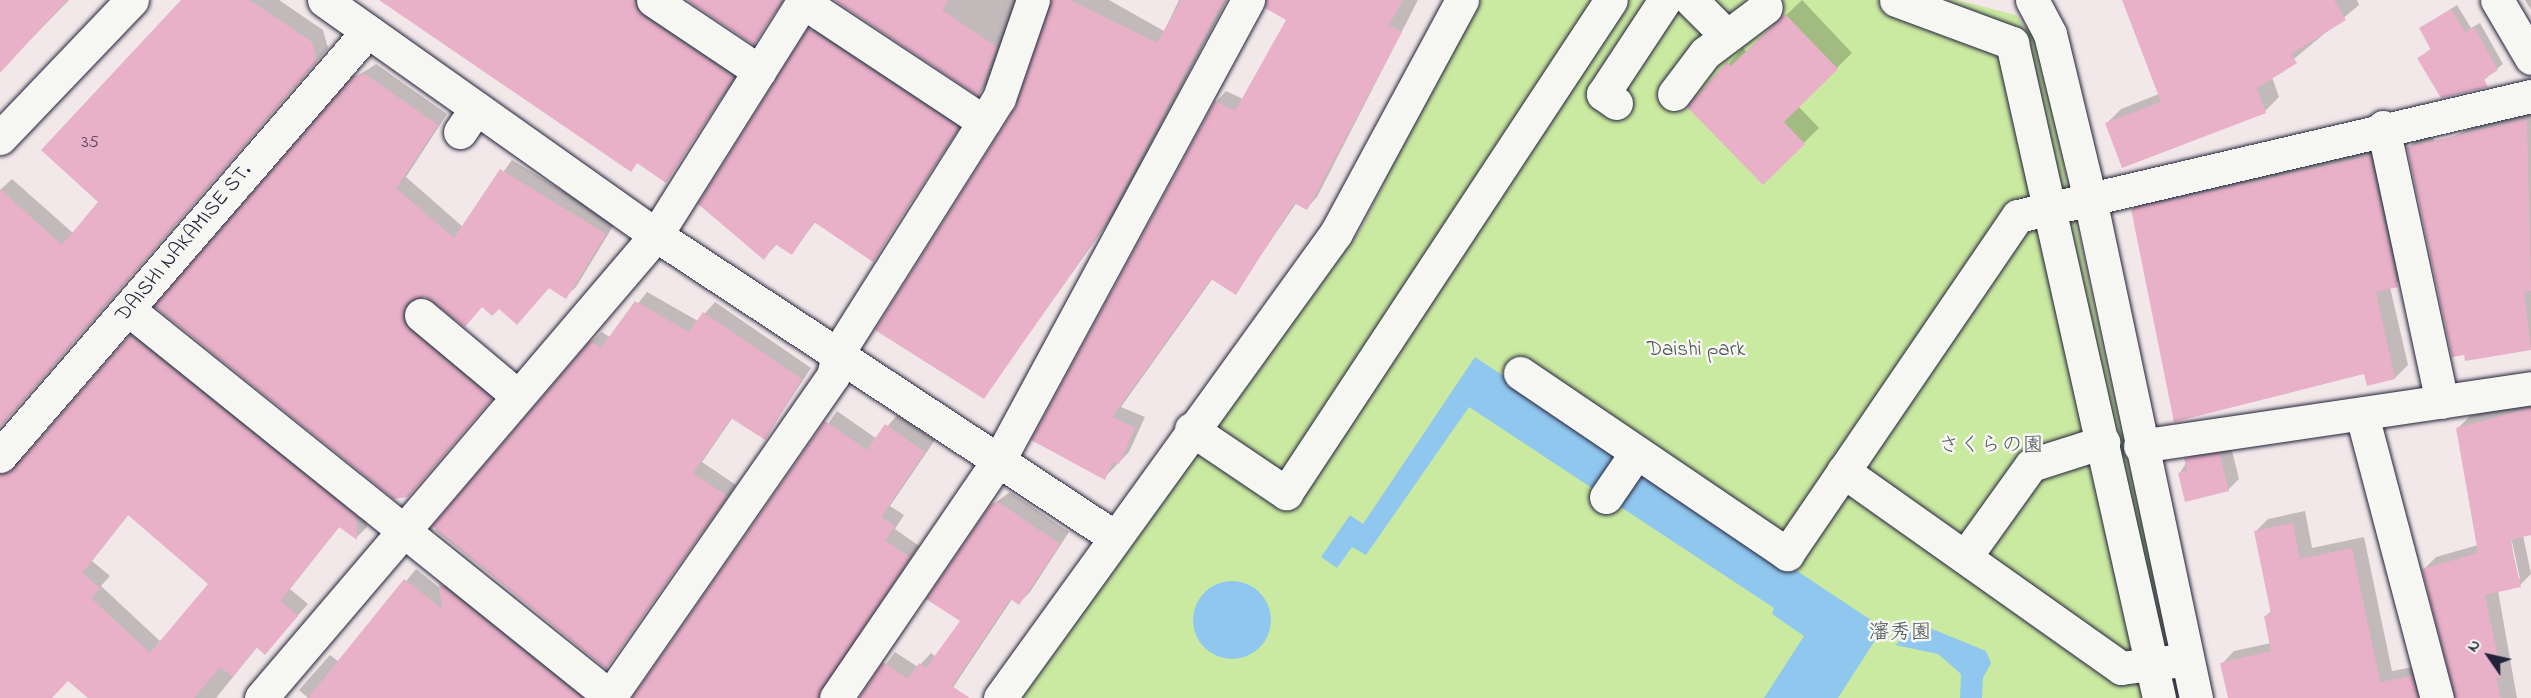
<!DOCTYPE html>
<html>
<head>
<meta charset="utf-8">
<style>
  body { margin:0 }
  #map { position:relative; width:2531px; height:698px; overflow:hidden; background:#f3e8e9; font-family:"Indie Flower","Klee One",sans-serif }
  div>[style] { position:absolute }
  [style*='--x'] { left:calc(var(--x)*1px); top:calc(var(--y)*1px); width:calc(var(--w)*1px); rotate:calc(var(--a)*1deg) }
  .green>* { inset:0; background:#cbeaa1 }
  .water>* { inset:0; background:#90c7ee }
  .round { border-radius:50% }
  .shadow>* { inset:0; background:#0003 }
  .building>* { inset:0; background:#e8b1c7 }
  .roads { filter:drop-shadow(0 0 2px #22223b) drop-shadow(0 0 2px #22223b) }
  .minor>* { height:33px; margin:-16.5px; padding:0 16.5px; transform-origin:16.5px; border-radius:16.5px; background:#f6f6f2 }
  span { translate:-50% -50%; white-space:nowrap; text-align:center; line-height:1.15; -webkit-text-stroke:5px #f6f6f2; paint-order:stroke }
  .number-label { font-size:18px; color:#54465e }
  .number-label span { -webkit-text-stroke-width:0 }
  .street-label { font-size:21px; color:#22223b }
  .park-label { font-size:21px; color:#4c5454 }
  .north { position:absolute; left:2459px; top:626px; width:60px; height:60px; -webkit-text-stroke:4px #f6f6f2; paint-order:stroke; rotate:304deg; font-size:16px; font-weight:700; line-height:24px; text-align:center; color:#22223b }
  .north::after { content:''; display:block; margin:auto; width:21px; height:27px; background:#22223b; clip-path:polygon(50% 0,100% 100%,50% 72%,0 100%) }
</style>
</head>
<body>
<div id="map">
  <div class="green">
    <div style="clip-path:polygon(1481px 0,1957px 0,2016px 15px,2037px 41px,2180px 698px,1017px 698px,1109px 566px,1361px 229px,1472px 7px)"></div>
  </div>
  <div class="water">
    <div style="clip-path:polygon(1475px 357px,1883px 628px,1838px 698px,1764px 698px,1804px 636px,1772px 614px,1774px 608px,1469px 407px,1366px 555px,1352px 547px,1337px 568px,1321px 557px,1350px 515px,1363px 524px)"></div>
    <div class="round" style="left:1193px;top:581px;width:78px;height:78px"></div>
    <div style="clip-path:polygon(1920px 624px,1986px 651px,1991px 663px,1983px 678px,1982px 698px,1960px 698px,1961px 674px,1938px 654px,1895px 645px)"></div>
  </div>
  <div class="shadow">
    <div style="clip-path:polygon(0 0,69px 0,0 71px)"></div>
    <div style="clip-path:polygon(182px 0,279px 0,323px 30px,328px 48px,0 427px,0 190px,12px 179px,73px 233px,100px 202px)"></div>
    <div style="clip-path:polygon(385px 0,650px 0,743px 66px,666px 181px,638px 162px,630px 170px)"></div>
    <div style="clip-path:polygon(689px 0,784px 0,753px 43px)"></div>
    <div style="clip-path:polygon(840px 0,1019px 0,988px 83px,978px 94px)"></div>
    <div style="clip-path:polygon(1051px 0,1109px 0,1164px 31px,1179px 0,1227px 0,1114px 214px,984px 397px,1018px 105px)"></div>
    <div style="clip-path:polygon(1266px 0,1418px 0,1317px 197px,1307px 208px,1297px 202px,1235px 293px,1213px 278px,1121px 407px,1145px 417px,1129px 452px,1104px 478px,1033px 439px,1216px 102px,1226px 91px,1243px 99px,1288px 19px,1266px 7px)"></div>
    <div style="clip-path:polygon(1802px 0,1852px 53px,1798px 106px,1819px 128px,1763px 183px,1689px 107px,1743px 48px,1747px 52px)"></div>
    <div style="clip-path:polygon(2124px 0,2357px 0,2359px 5px,2272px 77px,2279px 97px,2265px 111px,2107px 123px,2121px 109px,2159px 94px)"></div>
    <div style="clip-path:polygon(2525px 0,2531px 0,2531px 10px)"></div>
    <div style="clip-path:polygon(2457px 5px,2471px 28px,2480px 23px,2503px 64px,2473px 89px,2419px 58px,2432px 48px,2421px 28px)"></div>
    <div style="clip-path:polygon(819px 20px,966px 118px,873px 260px,816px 221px,792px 253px,777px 244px,764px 258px,699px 204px)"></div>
    <div style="clip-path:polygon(376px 64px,447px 114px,406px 177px,463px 227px,512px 160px,615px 223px,576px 287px,565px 297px,550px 287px,517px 323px,499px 307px,425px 295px,415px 299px,501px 387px,418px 484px,354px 78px)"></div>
    <div style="clip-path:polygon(2531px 109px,2531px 348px,2466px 359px,2408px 148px,2421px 136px,2431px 134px,2436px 144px,2511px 111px)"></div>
    <div style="clip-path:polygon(2383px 144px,2411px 273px,2390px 287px,2408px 365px,2395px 378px,2133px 209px,2146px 196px)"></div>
    <div style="clip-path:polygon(647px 292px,698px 321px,715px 302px,811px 368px,765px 438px,733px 417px,702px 462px,736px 485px,606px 667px,435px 530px,591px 342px,602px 332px,611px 338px)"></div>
    <div style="clip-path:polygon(evenodd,142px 324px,366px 504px,367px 527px,356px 538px,340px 526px,290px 589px,308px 604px,265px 653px,258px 646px,216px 698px,91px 698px,68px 679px,52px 698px,0 698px,0 456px,8px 464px,25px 458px,142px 324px,129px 514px,210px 584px,161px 642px,101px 586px,110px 576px,92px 561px,129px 514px)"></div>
    <div style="clip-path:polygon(evenodd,2531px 400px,2531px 534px,2523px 535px,2531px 574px,2520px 585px,2498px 591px,2517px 698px,2455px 698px,2424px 569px,2436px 557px,2478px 545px,2458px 428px,2470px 416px,2531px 400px,2510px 532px,2520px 579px,2517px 579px,2510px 532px)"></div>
    <div style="clip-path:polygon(837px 411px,877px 439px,897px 415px,935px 440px,890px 506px,904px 515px,895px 529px,919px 546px,831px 676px,833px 698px,633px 698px)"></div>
    <div style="clip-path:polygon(2230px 443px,2239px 479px,2228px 490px,2179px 474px,2196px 448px)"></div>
    <div style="clip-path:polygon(1010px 492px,1069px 532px,1030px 592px,1019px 603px,1012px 599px,946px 698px,861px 698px,895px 652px,918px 667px,931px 653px,936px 657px,962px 620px,992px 505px)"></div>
    <div style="clip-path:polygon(2305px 511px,2312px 548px,2364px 537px,2392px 671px,2424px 665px,2438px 698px,2230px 698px,2222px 664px,2234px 651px,2271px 643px,2266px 616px,2272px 610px,2256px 531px,2268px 519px)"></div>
    <div style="clip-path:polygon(416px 569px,441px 589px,451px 574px,603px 698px,308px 698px,299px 690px,330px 655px,339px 662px)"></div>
  </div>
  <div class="building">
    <div style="clip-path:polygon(0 0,67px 0,0 73px)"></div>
    <div style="clip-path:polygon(181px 0,249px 0,312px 42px,317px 61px,0 427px,0 189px,62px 245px,98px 202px,41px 150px)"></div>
    <div style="clip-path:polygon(379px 0,634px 0,643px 16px,734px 77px,666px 183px,637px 163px,631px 172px)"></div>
    <div style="clip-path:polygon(687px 0,782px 0,754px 45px)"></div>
    <div style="clip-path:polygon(834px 0,949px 0,942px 10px,997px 47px,978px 96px)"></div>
    <div style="clip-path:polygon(1051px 0,1070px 0,1157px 43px,1181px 0,1224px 0,1104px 226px,984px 399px,875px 330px,1015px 108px)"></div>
    <div style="clip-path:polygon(1267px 0,1403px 0,1389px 25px,1402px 32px,1307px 210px,1294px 203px,1236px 295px,1211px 279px,1112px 417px,1135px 428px,1119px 464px,1113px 461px,1105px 480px,1031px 440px,1215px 101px,1235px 111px,1286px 20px,1265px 8px)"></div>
    <div style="clip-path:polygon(2122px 0,2334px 0,2346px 20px,2291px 54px,2297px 63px,2257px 88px,2266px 113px,2122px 168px,2105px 123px,2161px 102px)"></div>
    <div style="clip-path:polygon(2451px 9px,2465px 32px,2474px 27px,2498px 70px,2484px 79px,2488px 87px,2441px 98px,2417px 58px,2431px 50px,2419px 28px)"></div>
    <div style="clip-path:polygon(1785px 14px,1838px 69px,1784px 122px,1805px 144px,1763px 185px,1687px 107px,1727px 62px,1731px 66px)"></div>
    <div style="clip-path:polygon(808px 28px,958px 127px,873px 262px,814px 222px,792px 255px,775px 244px,764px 260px,698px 204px)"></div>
    <div style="clip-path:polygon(365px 74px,438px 125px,396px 188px,454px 238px,500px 169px,606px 234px,566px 299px,549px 288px,517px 325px,499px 309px,492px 316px,482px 307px,465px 327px,425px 297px,406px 303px,403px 321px,409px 329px,492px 399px,408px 497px,394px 499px,154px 306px,353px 76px)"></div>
    <div style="clip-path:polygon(2527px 119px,2531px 291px,2524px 292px,2531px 350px,2465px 361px,2464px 355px,2452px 357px,2407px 147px)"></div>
    <div style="clip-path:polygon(2370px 156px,2398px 287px,2376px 292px,2395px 379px,2367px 386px,2364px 374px,2174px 422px,2131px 209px)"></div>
    <div style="clip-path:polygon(635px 301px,689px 332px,703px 312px,802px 379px,765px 440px,731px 418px,693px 473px,727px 496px,606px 669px,432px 526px,590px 341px,601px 348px)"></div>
    <div style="clip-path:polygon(evenodd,130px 335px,356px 516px,357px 540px,339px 527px,280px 601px,298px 616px,265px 655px,256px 647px,233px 677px,220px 667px,194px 698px,88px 698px,68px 681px,52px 698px,0 698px,0 474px,14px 468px,130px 335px,128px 515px,208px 584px,150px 653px,91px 598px,100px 588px,82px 573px,128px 515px)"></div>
    <div style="clip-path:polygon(2531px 408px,2531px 535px,2510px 540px,2521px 587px,2485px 595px,2502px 677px,2496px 678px,2501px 698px,2455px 698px,2422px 569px,2478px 553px,2456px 428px)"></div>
    <div style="clip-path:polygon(825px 421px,867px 450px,885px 424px,925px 452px,881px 517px,895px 526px,885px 541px,910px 557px,818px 698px,632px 698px)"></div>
    <div style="clip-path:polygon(2219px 453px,2229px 491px,2185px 502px,2178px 473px,2187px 471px,2184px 458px)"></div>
    <div style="clip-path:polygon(998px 502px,1060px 544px,1019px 605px,1010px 599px,952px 686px,970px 698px,859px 698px,883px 662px,908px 679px,919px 663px,926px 668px,960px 621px,926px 599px,991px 504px)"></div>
    <div style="clip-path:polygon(2293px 523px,2300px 559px,2352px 548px,2380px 682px,2412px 676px,2418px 698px,2228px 698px,2220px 663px,2271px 651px,2264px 616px,2271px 614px,2254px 531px)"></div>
    <div style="clip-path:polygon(404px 579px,442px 609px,439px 583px,582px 698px,308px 698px)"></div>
  </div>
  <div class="roads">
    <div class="minor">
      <div style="--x:324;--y:0;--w:407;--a:35.3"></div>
      <div style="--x:656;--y:235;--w:547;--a:33.37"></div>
      <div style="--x:653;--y:0;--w:128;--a:33.8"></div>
      <div style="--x:1691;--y:0;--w:51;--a:45"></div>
      <div style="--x:1896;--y:0;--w:124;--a:20.3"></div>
      <div style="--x:2012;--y:43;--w:671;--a:77.35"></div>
      <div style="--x:2032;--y:0;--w:38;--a:62"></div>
      <div style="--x:2050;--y:34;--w:170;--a:76.4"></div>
      <div style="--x:2090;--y:199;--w:510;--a:78.01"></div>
      <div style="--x:2497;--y:0;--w:67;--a:59.6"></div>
      <div style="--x:803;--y:2;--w:217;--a:33.5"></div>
      <div style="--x:1674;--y:94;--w:51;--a:-52.9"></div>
      <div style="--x:1705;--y:53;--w:76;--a:-37"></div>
      <div style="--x:1616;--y:103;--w:16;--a:-145"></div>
      <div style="--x:1603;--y:94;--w:113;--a:-56.6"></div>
      <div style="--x:2383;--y:127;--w:281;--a:77.9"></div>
      <div style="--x:460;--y:132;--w:29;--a:-56"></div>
      <div style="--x:0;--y:138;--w:191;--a:-46.3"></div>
      <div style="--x:129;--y:310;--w:620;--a:38.78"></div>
      <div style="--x:421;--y:315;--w:126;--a:39.9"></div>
      <div style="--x:1520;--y:373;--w:323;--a:34.1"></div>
      <div style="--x:1787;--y:554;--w:409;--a:-55.7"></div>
      <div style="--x:2018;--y:216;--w:527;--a:-13.17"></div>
      <div style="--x:2362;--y:415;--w:293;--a:75.2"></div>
      <div style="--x:1191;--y:429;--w:115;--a:34"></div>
      <div style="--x:1286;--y:493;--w:590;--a:-56.61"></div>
      <div style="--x:2140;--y:446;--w:395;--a:-8.4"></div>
      <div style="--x:0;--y:456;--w:562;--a:-49.11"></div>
      <div style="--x:1843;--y:471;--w:341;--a:35.3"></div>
      <div style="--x:2121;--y:668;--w:53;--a:-7.5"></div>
      <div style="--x:1606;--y:497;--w:53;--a:-55.7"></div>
      <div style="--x:1965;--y:557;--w:113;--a:-54.3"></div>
      <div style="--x:2031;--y:465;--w:76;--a:-17.7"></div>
      <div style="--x:261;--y:698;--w:609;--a:-49.53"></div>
      <div style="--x:656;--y:235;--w:278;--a:-57.8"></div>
      <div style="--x:609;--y:698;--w:392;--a:-55.2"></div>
      <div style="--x:833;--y:376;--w:26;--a:-77"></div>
      <div style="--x:839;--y:351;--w:299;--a:-57.7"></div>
      <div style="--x:999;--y:98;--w:104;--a:-70.9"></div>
      <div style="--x:836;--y:698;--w:291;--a:-55.7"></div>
      <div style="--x:1000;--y:458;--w:521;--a:-61.57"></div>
      <div style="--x:1000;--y:698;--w:574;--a:-54.15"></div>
      <div style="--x:1336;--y:233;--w:265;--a:-61.6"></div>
    </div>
  </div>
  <div class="number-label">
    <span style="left:90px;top:143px">35</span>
  </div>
  <div class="street-label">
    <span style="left:184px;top:243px;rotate:-50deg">DAISHI NAKAMISE ST.</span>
  </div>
  <div class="park-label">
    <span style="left:1696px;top:350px">Daishi park</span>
    <span style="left:1991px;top:446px">さくらの園</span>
    <span style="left:1900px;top:633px">瀋秀園</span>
  </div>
  <div class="north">N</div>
</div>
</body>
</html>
